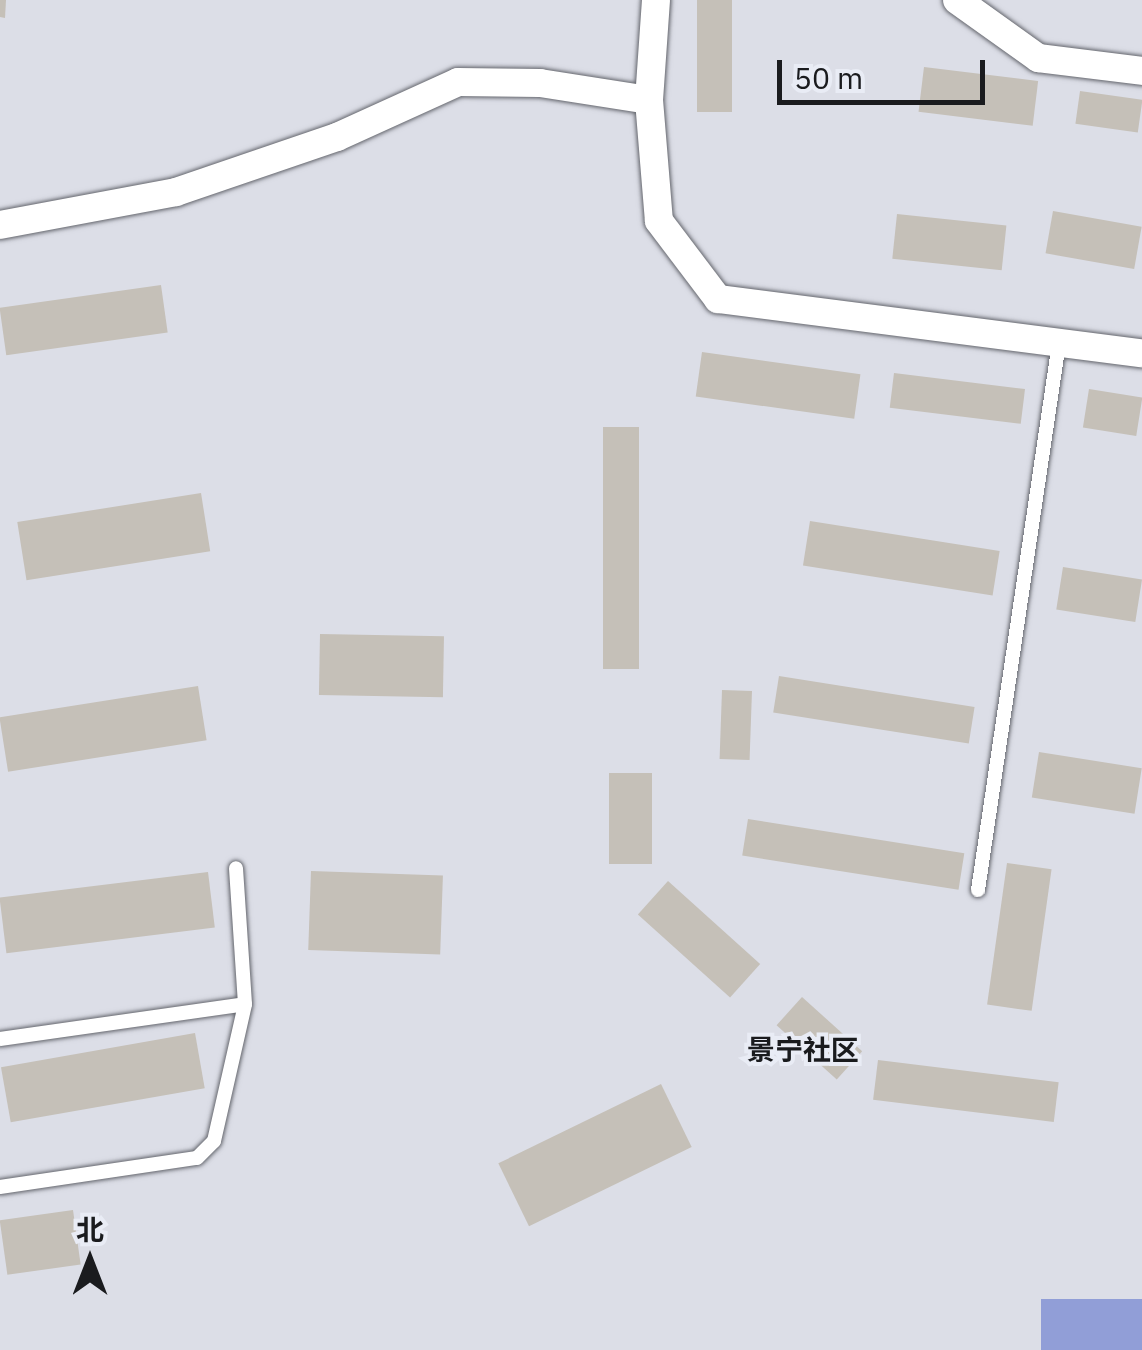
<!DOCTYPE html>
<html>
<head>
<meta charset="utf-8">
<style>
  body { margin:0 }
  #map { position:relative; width:1142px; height:1350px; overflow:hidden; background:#dcdee7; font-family:"IBM Plex Sans","Noto Sans SC",sans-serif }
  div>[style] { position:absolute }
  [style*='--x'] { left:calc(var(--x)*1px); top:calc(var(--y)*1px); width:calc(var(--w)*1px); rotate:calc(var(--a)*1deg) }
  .forest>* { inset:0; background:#919ed7; transform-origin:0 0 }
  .building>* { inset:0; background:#c5c0b8; transform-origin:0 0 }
  .roads { filter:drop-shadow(0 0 2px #64666d) drop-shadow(0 0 2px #64666d) }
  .service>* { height:14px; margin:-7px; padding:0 7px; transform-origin:7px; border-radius:7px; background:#fff }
  .minor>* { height:28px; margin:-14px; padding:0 14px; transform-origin:14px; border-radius:14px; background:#fff }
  span { translate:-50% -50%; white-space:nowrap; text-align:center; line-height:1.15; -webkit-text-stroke:8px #e9ecf5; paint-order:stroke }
  .neighbourhood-label { font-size:28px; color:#1a1b1e; font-weight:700 }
  .north { position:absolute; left:40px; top:1210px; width:100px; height:100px; -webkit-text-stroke:8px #e9ecf5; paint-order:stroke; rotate:0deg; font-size:28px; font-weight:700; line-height:40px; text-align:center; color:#1a1b1e }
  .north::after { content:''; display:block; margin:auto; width:35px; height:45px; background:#1a1b1e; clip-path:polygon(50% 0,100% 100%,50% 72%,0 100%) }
  .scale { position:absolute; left:777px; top:60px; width:208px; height:45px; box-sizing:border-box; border:5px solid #1a1b1e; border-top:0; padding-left:12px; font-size:30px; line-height:35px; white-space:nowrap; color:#1a1b1e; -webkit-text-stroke:8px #e9ecf5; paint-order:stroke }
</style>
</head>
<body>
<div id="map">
  <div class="forest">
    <div style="left:1041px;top:1299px;width:101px;height:51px"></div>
  </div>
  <div class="building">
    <div style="clip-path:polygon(0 0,6px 0,5px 18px,0 17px)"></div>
    <div style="left:697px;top:0;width:35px;height:112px"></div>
    <div style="left:924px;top:67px;width:115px;height:45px;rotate:7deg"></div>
    <div style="left:1080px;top:91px;width:63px;height:33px;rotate:8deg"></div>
    <div style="left:1053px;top:211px;width:90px;height:43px;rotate:10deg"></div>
    <div style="left:897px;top:214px;width:110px;height:45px;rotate:6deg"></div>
    <div style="left:161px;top:285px;width:48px;height:163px;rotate:82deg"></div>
    <div style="left:702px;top:352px;width:160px;height:45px;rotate:8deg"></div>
    <div style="left:894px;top:373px;width:132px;height:35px;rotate:7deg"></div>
    <div style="left:1089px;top:389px;width:54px;height:39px;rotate:9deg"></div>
    <div style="left:603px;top:427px;width:36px;height:242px"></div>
    <div style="left:201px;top:493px;width:59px;height:186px;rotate:81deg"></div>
    <div style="left:810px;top:521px;width:192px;height:45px;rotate:9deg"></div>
    <div style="left:1063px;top:567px;width:80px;height:43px;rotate:9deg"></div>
    <div style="left:320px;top:634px;width:124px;height:61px;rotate:1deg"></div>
    <div style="left:779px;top:676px;width:198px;height:37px;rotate:9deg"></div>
    <div style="left:198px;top:686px;width:55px;height:201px;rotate:81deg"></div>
    <div style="left:722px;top:690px;width:30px;height:69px;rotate:2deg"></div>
    <div style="left:1039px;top:752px;width:104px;height:46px;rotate:9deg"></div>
    <div style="left:609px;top:773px;width:43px;height:91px"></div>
    <div style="left:748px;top:819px;width:219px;height:37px;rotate:9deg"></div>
    <div style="left:1007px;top:863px;width:45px;height:143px;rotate:8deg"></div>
    <div style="left:311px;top:871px;width:132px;height:79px;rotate:2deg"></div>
    <div style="left:208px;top:872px;width:56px;height:210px;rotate:83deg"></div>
    <div style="left:668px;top:881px;width:124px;height:45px;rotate:42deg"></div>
    <div style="left:802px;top:997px;width:81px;height:38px;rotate:42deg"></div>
    <div style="left:195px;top:1033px;width:56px;height:197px;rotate:80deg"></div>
    <div style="left:878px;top:1060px;width:182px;height:40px;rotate:7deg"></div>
    <div style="left:661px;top:1084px;width:70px;height:181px;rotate:64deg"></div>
    <div style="left:73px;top:1210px;width:55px;height:74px;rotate:82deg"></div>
  </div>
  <div class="roads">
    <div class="service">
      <div style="--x:978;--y:890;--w:553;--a:-81.58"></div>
      <div style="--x:0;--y:1039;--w:247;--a:-8.1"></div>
      <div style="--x:0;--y:1187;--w:199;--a:-8.4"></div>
      <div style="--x:197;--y:1158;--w:24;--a:-45"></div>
      <div style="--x:214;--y:1141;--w:140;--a:-77.2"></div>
      <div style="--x:245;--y:1004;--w:136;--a:-93.8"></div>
    </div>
    <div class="minor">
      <div style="--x:656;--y:0;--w:100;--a:94"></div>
      <div style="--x:649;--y:100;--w:121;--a:85.3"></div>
      <div style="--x:659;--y:221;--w:98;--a:52.9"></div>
      <div style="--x:718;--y:299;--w:427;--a:7.3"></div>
      <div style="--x:957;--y:0;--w:100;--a:35.6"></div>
      <div style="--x:1038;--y:58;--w:105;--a:7.1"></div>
      <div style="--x:0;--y:225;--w:179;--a:-10.6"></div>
      <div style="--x:176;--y:192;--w:170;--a:-18.9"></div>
      <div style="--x:337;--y:137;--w:133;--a:-24.4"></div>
      <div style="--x:458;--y:82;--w:82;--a:0.7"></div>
      <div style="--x:540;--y:83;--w:110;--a:8.9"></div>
    </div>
  </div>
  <div class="neighbourhood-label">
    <span style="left:803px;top:1050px">景宁社区</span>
  </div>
  <div class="north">北</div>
  <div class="scale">50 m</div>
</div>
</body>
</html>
